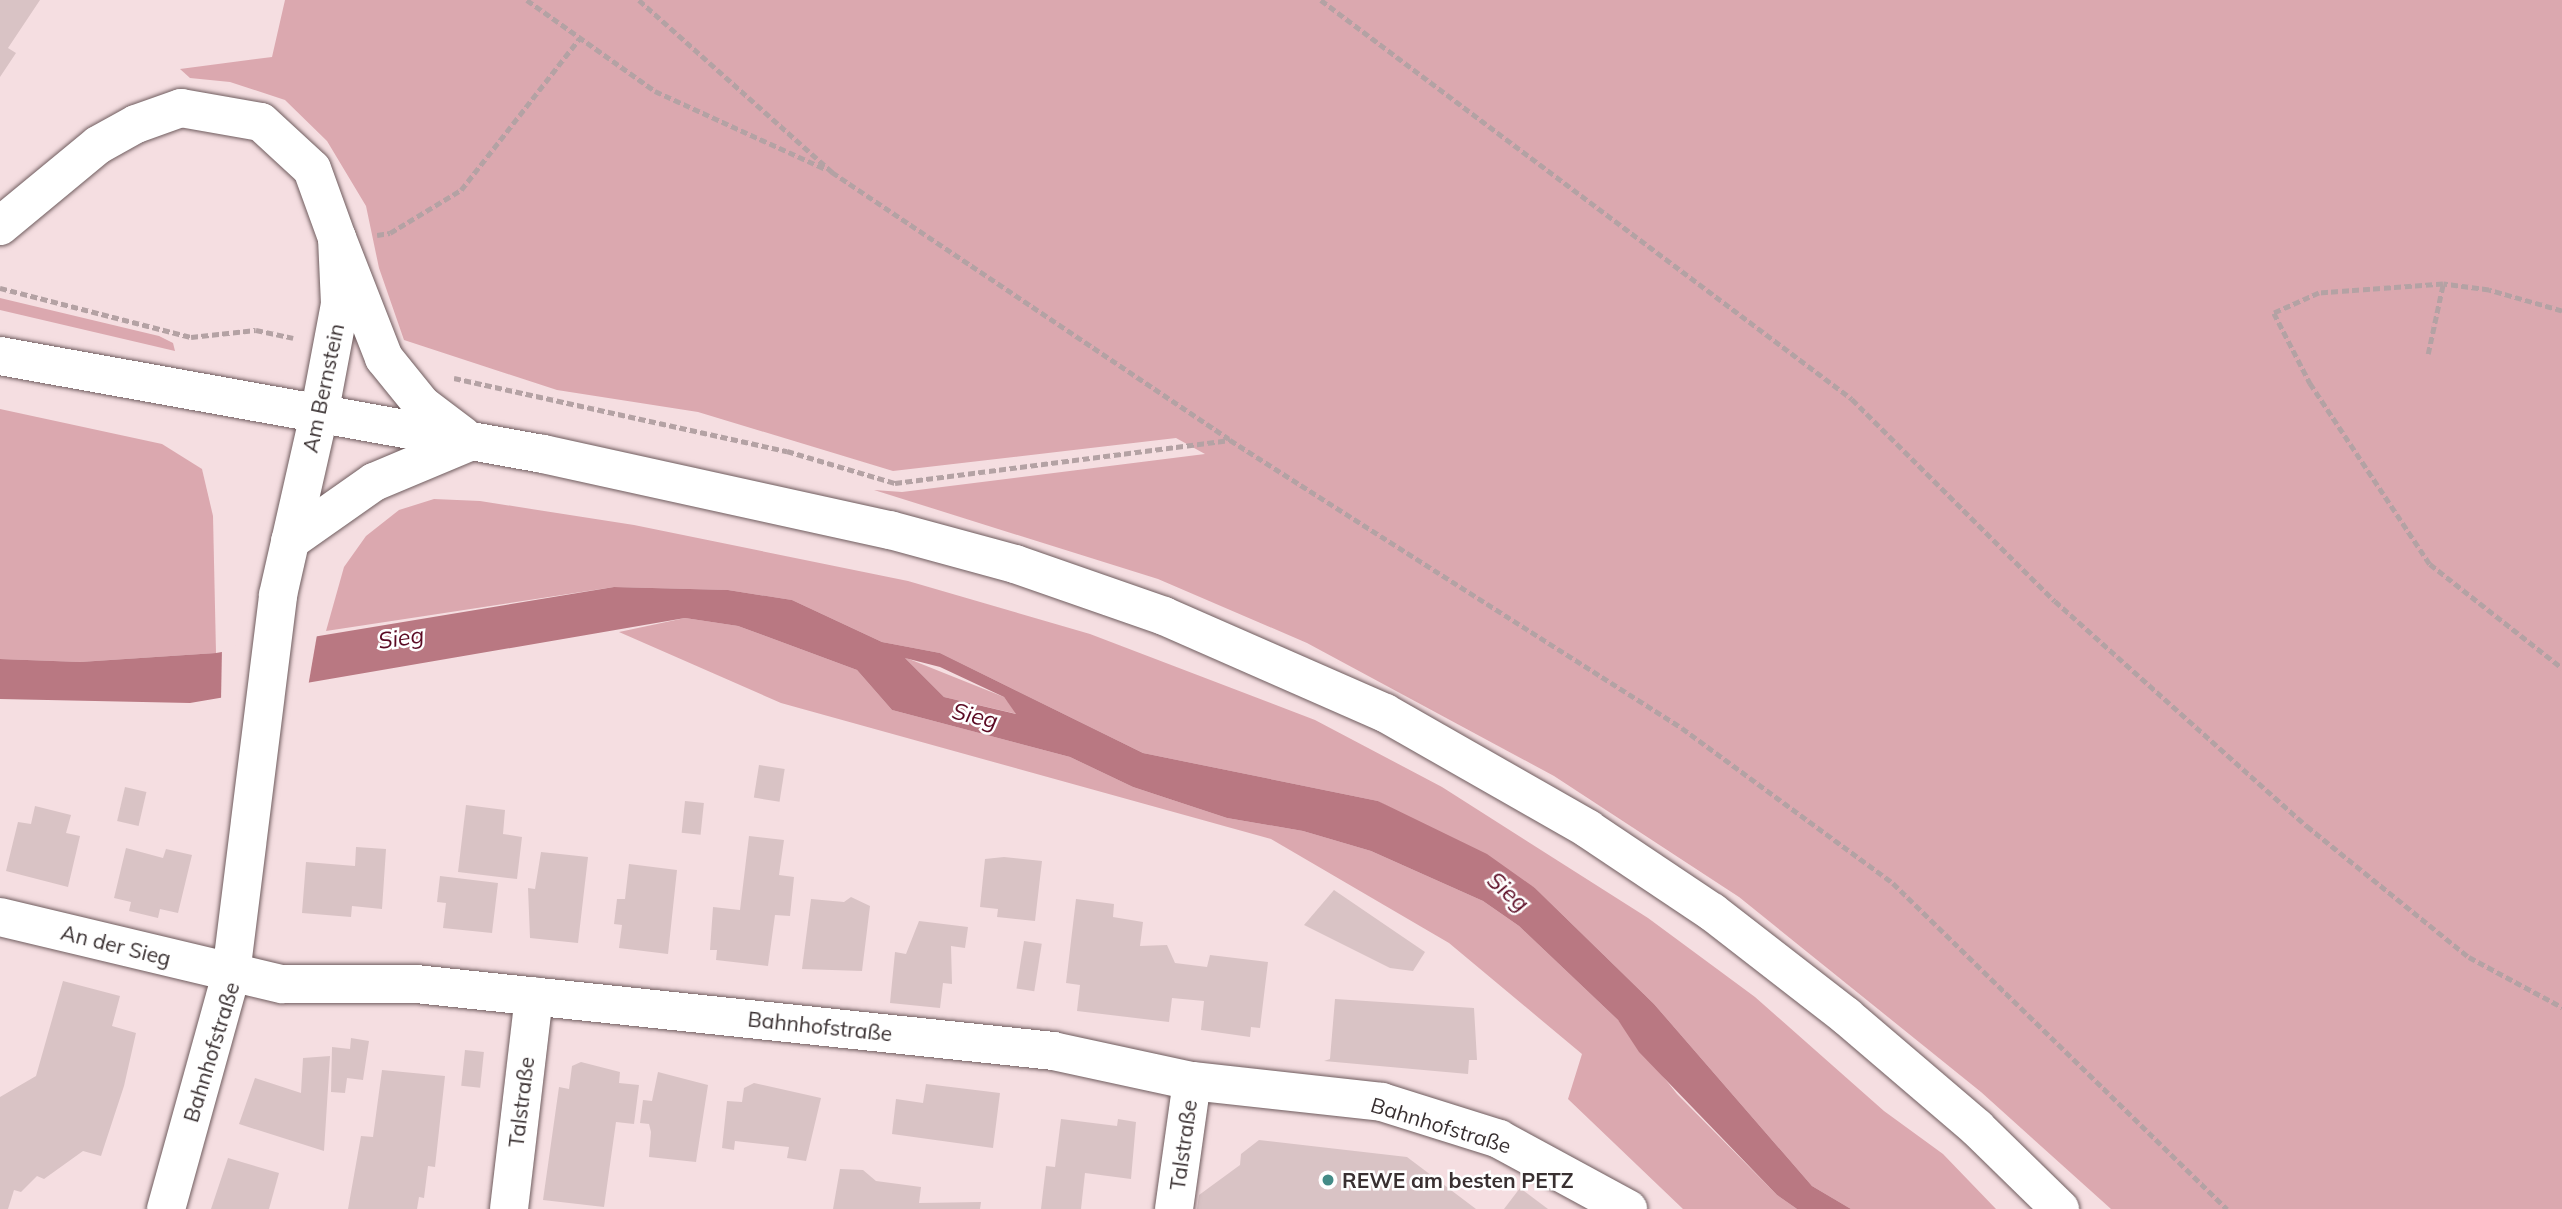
<!DOCTYPE html>
<html>
<head>
<meta charset="utf-8">
<style>
  body { margin:0 }
  #map { position:relative; width:2562px; height:1209px; overflow:hidden; background:#f5dee1; font-family:Mulish,sans-serif }
  div>[style] { position:absolute }
  [style*='--x'] { left:calc(var(--x)*1px); top:calc(var(--y)*1px); width:calc(var(--w)*1px); rotate:calc(var(--a)*1deg) }
  .green>* { inset:0; background:#dba8af }
  .water>* { inset:0; background:#b97882 }
  .pier>* { inset:0; background:#f5dee1 }
  .building>* { inset:0; background:#d9c3c5; transform-origin:0 0 }
  .path>* { height:4.5px; margin-top:-2.25px; transform-origin:0; background:repeating-linear-gradient(90deg,#b4a2a4 0 7px,transparent 0 10.5px) }
  .roads { filter:drop-shadow(0 0 2px #6f5c5e) drop-shadow(0 0 2px #6f5c5e) }
  .street>* { height:38px; margin:-19px; padding:0 19px; transform-origin:19px; border-radius:19px; background:#fff }
  .secondary>* { height:38px; margin:-19px; padding:0 19px; transform-origin:19px; border-radius:19px; background:#fff }
  .dots>* { width:19px; height:19px; translate:-50% -50%; box-sizing:border-box; border:4px solid #fff; border-radius:50% }
  span { translate:-50% -50%; white-space:nowrap; text-align:center; line-height:1.15; -webkit-text-stroke:5px #fff; paint-order:stroke }
  .street-label { font-size:21px; color:#393031 }
  .poi-label { font-size:21px; color:#393031; font-weight:700 }
  .left { translate:0 -50%; text-align:left }
  .water-label { font-size:23px; color:#5b0a23; font-style:italic }
</style>
</head>
<body>
<div id="map">
  <div class="green">
    <div style="clip-path:polygon(285px 0,2562px 0,2562px 1209px,2111px 1209px,1981px 1092px,1739px 897px,1554px 776px,1307px 643px,1158px 579px,874px 490px,902px 492px,1205px 454px,1176px 438px,893px 471px,698px 412px,557px 390px,404px 340px,379px 268px,366px 206px,327px 141px,285px 100px,230px 82px,190px 78px,180px 69px,272px 57px)"></div>
    <div style="clip-path:polygon(0 298px,159px 336px,173px 343px,175px 351px,0 310px)"></div>
    <div style="clip-path:polygon(0 409px,162px 444px,202px 469px,213px 516px,216px 653px,80px 662px,0 659px)"></div>
    <div style="clip-path:polygon(434px 499px,480px 501px,634px 525px,908px 581px,1090px 634px,1315px 720px,1442px 787px,1648px 918px,1755px 997px,1884px 1111px,1943px 1154px,1996px 1209px,1851px 1209px,1812px 1186px,1654px 1004px,1535px 888px,1378px 801px,1143px 753px,940px 653px,882px 642px,792px 600px,728px 590px,614px 587px,326px 631px,344px 567px,366px 536px,399px 510px)"></div>
    <div style="clip-path:polygon(685px 618px,738px 626px,857px 670px,892px 710px,1070px 757px,1133px 787px,1227px 818px,1303px 831px,1371px 851px,1483px 901px,1519px 926px,1618px 1020px,1677px 1094px,1777px 1195px,1797px 1209px,1683px 1209px,1568px 1099px,1582px 1054px,1449px 943px,1271px 839px,781px 703px,619px 632px)"></div>
    <div style="clip-path:polygon(904px 657px,1004px 697px,1017px 714px,944px 697px)"></div>
  </div>
  <div class="water">
    <div style="clip-path:polygon(evenodd,614px 587px,728px 590px,792px 600px,882px 642px,940px 653px,1143px 753px,1378px 801px,1487px 854px,1535px 888px,1654px 1004px,1812px 1186px,1851px 1209px,1797px 1209px,1777px 1195px,1639px 1052px,1618px 1020px,1519px 926px,1483px 901px,1371px 851px,1303px 831px,1227px 818px,1133px 787px,1070px 757px,892px 710px,857px 670px,738px 626px,685px 618px,190px 703px,0 699px,0 659px,80px 662px,216px 653px,614px 587px,905px 658px,940px 667px,1004px 697px,1016px 714px,944px 697px,905px 658px)"></div>
  </div>
  <div class="pier">
    <div style="clip-path:polygon(318px 629px,308px 687px,221px 701px,222px 648px)"></div>
  </div>
  <div class="building">
    <div style="clip-path:polygon(0 0,40px 0,8px 48px,16px 53px,0 77px)"></div>
    <div style="left:759px;top:765px;width:26px;height:33px;rotate:9deg"></div>
    <div style="left:125px;top:787px;width:22px;height:35px;rotate:13deg"></div>
    <div style="left:685px;top:801px;width:19px;height:32px;rotate:6deg"></div>
    <div style="clip-path:polygon(466px 805px,505px 810px,503px 834px,522px 837px,517px 879px,458px 872px)"></div>
    <div style="clip-path:polygon(35px 806px,71px 815px,66px 833px,80px 836px,68px 887px,6px 871px,18px 822px,31px 824px)"></div>
    <div style="clip-path:polygon(749px 836px,784px 840px,779px 875px,794px 877px,790px 916px,775px 915px,768px 966px,716px 960px,717px 950px,710px 950px,713px 907px,740px 910px)"></div>
    <div style="clip-path:polygon(356px 847px,386px 849px,382px 909px,352px 906px,351px 917px,302px 913px,306px 862px,355px 866px)"></div>
    <div style="clip-path:polygon(126px 848px,163px 858px,166px 849px,192px 855px,178px 913px,160px 909px,158px 918px,129px 911px,131px 902px,114px 898px)"></div>
    <div style="clip-path:polygon(541px 852px,588px 857px,578px 943px,530px 938px,528px 888px,535px 889px)"></div>
    <div style="clip-path:polygon(1004px 857px,1042px 861px,1035px 921px,997px 917px,998px 909px,980px 907px,985px 859px)"></div>
    <div style="clip-path:polygon(629px 864px,677px 870px,668px 954px,619px 948px,622px 925px,614px 924px,617px 899px,625px 899px)"></div>
    <div style="clip-path:polygon(440px 876px,498px 883px,492px 933px,443px 928px,446px 903px,437px 902px)"></div>
    <div style="clip-path:polygon(1334px 890px,1425px 952px,1413px 971px,1390px 968px,1304px 925px)"></div>
    <div style="clip-path:polygon(851px 897px,870px 906px,862px 971px,802px 969px,811px 899px,844px 902px)"></div>
    <div style="clip-path:polygon(1076px 899px,1114px 904px,1113px 917px,1143px 922px,1140px 946px,1167px 945px,1175px 963px,1207px 967px,1210px 955px,1268px 962px,1260px 1028px,1251px 1027px,1250px 1037px,1201px 1030px,1204px 1001px,1172px 998px,1169px 1022px,1077px 1011px,1080px 985px,1066px 983px)"></div>
    <div style="clip-path:polygon(919px 921px,968px 927px,965px 948px,951px 946px,952px 984px,943px 983px,940px 1008px,890px 1003px,895px 952px,906px 954px)"></div>
    <div style="left:1024px;top:941px;width:18px;height:48px;rotate:9deg"></div>
    <div style="clip-path:polygon(63px 981px,120px 996px,112px 1026px,136px 1033px,124px 1086px,101px 1156px,83px 1151px,44px 1179px,37px 1176px,21px 1192px,14px 1190px,8px 1209px,0 1209px,0 1097px,36px 1076px)"></div>
    <div style="clip-path:polygon(1335px 999px,1474px 1008px,1477px 1060px,1469px 1060px,1468px 1074px,1324px 1061px,1330px 1059px)"></div>
    <div style="clip-path:polygon(351px 1038px,369px 1041px,363px 1080px,347px 1078px,345px 1093px,331px 1092px,332px 1047px,350px 1049px)"></div>
    <div style="left:465px;top:1050px;width:19px;height:36px;rotate:6deg"></div>
    <div style="clip-path:polygon(330px 1056px,324px 1151px,239px 1124px,255px 1078px,301px 1093px,303px 1058px)"></div>
    <div style="clip-path:polygon(581px 1062px,620px 1072px,619px 1083px,639px 1085px,634px 1124px,616px 1122px,604px 1207px,543px 1200px,559px 1087px,569px 1089px,572px 1066px)"></div>
    <div style="clip-path:polygon(382px 1070px,445px 1076px,435px 1167px,428px 1166px,424px 1198px,419px 1197px,417px 1209px,348px 1209px,361px 1136px,373px 1137px)"></div>
    <div style="clip-path:polygon(658px 1072px,708px 1085px,696px 1162px,649px 1157px,651px 1132px,649px 1124px,640px 1123px,643px 1100px,652px 1101px)"></div>
    <div style="clip-path:polygon(754px 1083px,821px 1098px,806px 1161px,787px 1158px,789px 1147px,735px 1141px,734px 1150px,722px 1148px,727px 1101px,742px 1102px,744px 1088px)"></div>
    <div style="clip-path:polygon(926px 1084px,1000px 1093px,993px 1148px,892px 1134px,896px 1099px,923px 1103px)"></div>
    <div style="clip-path:polygon(1061px 1119px,1117px 1126px,1118px 1119px,1136px 1122px,1131px 1179px,1085px 1173px,1081px 1209px,1041px 1209px,1046px 1166px,1055px 1167px)"></div>
    <div style="clip-path:polygon(1259px 1140px,1407px 1157px,1476px 1209px,1197px 1209px,1199px 1195px,1240px 1165px,1241px 1154px)"></div>
    <div style="clip-path:polygon(228px 1158px,279px 1173px,269px 1209px,211px 1209px)"></div>
    <div style="clip-path:polygon(840px 1169px,863px 1170px,876px 1181px,921px 1187px,919px 1203px,981px 1202px,980px 1209px,833px 1209px)"></div>
    <div style="clip-path:polygon(1520px 1188px,1548px 1209px,1504px 1209px)"></div>
  </div>
  <div class="path">
    <div style="--x:527;--y:0;--w:157;--a:35.4"></div>
    <div style="--x:655;--y:91;--w:187;--a:24.6"></div>
    <div style="--x:639;--y:0;--w:259;--a:41.7"></div>
    <div style="--x:832;--y:172;--w:478;--a:33.9"></div>
    <div style="--x:1321;--y:0;--w:664;--a:36.92"></div>
    <div style="--x:1852;--y:399;--w:286;--a:44.9"></div>
    <div style="--x:2055;--y:601;--w:338;--a:41.8"></div>
    <div style="--x:2307;--y:826;--w:208;--a:39"></div>
    <div style="--x:2469;--y:957;--w:106;--a:28.3"></div>
    <div style="--x:377;--y:235;--w:13;--a:-9"></div>
    <div style="--x:390;--y:233;--w:83;--a:-31.2"></div>
    <div style="--x:461;--y:190;--w:192;--a:-52"></div>
    <div style="--x:0;--y:288;--w:197;--a:14.4"></div>
    <div style="--x:191;--y:337;--w:65;--a:-6.1"></div>
    <div style="--x:256;--y:330;--w:38;--a:12"></div>
    <div style="--x:2562;--y:311;--w:76;--a:-164"></div>
    <div style="--x:2489;--y:290;--w:46;--a:-172.6"></div>
    <div style="--x:2443;--y:284;--w:124;--a:175.8"></div>
    <div style="--x:2319;--y:293;--w:49;--a:156"></div>
    <div style="--x:2274;--y:313;--w:79;--a:62.8"></div>
    <div style="--x:2310;--y:383;--w:217;--a:56.5"></div>
    <div style="--x:2430;--y:564;--w:168;--a:38.2"></div>
    <div style="--x:2428;--y:354;--w:72;--a:-77.9"></div>
    <div style="--x:454;--y:378;--w:341;--a:12.4"></div>
    <div style="--x:787;--y:451;--w:113;--a:16.5"></div>
    <div style="--x:895;--y:483;--w:338;--a:-7.3"></div>
    <div style="--x:1230;--y:440;--w:536;--a:32.5"></div>
    <div style="--x:1682;--y:728;--w:262;--a:36.3"></div>
    <div style="--x:1893;--y:883;--w:467;--a:44.3"></div>
  </div>
  <div class="roads">
    <div class="street">
      <div style="--x:0;--y:226;--w:127;--a:-39.6"></div>
      <div style="--x:98;--y:145;--w:43;--a:-28.9"></div>
      <div style="--x:136;--y:124;--w:48;--a:-19.6"></div>
      <div style="--x:181;--y:108;--w:81;--a:9.9"></div>
      <div style="--x:261;--y:122;--w:69;--a:42.7"></div>
      <div style="--x:312;--y:169;--w:73;--a:70.1"></div>
      <div style="--x:337;--y:238;--w:66;--a:87.4"></div>
      <div style="--x:340;--y:304;--w:113;--a:100.7"></div>
      <div style="--x:0;--y:917;--w:290;--a:13.4"></div>
      <div style="--x:282;--y:984;--w:134;--a:0"></div>
      <div style="--x:416;--y:984;--w:641;--a:6"></div>
      <div style="--x:1053;--y:1051;--w:142;--a:12.2"></div>
      <div style="--x:1192;--y:1081;--w:191;--a:6.3"></div>
      <div style="--x:1382;--y:1102;--w:123;--a:17.5"></div>
      <div style="--x:1499;--y:1139;--w:147;--a:28.5"></div>
      <div style="--x:509;--y:1209;--w:214;--a:-83.3"></div>
      <div style="--x:1174;--y:1209;--w:129;--a:-82"></div>
    </div>
    <div class="secondary">
      <div style="--x:337;--y:238;--w:129;--a:68.6"></div>
      <div style="--x:384;--y:358;--w:60;--a:51"></div>
      <div style="--x:422;--y:405;--w:51;--a:37.1"></div>
      <div style="--x:0;--y:356;--w:552;--a:10.23"></div>
      <div style="--x:543;--y:454;--w:355;--a:12.4"></div>
      <div style="--x:890;--y:530;--w:130;--a:15.2"></div>
      <div style="--x:1015;--y:564;--w:158;--a:19.2"></div>
      <div style="--x:1164;--y:616;--w:241;--a:23.7"></div>
      <div style="--x:1385;--y:713;--w:234;--a:29.7"></div>
      <div style="--x:1588;--y:829;--w:149;--a:33.8"></div>
      <div style="--x:1712;--y:912;--w:170;--a:37.8"></div>
      <div style="--x:1846;--y:1016;--w:172;--a:40.5"></div>
      <div style="--x:1977;--y:1128;--w:116;--a:44.3"></div>
      <div style="--x:290;--y:541;--w:103;--a:-35.1"></div>
      <div style="--x:374;--y:482;--w:101;--a:-22.8"></div>
      <div style="--x:166;--y:1209;--w:244;--a:-74.5"></div>
      <div style="--x:231;--y:974;--w:382;--a:-82.9"></div>
      <div style="--x:278;--y:595;--w:185;--a:-77.2"></div>
    </div>
  </div>
  <div class="dots">
    <div style="left:1328px;top:1180px;background:#448b87"></div>
  </div>
  <div class="street-label">
    <span style="left:323px;top:388px;rotate:-78deg">Am Bernstein</span>
    <span style="left:116px;top:945px;rotate:14deg">An der Sieg</span>
    <span style="left:820px;top:1026px;rotate:6deg">Bahnhofstraße</span>
    <span style="left:211px;top:1052px;rotate:-73deg">Bahnhofstraße</span>
    <span style="left:521px;top:1102px;rotate:-83deg">Talstraße</span>
    <span style="left:1441px;top:1125px;rotate:17deg">Bahnhofstraße</span>
    <span style="left:1183px;top:1145px;rotate:-82deg">Talstraße</span>
  </div>
  <div class="poi-label">
    <span class="left" style="left:1342px;top:1180px">REWE am besten PETZ</span>
  </div>
  <div class="water-label">
    <span style="left:401px;top:638px;rotate:-8deg">Sieg</span>
    <span style="left:975px;top:716px;rotate:14deg">Sieg</span>
    <span style="left:1508px;top:892px;rotate:41deg">Sieg</span>
  </div>
</div>
</body>
</html>
